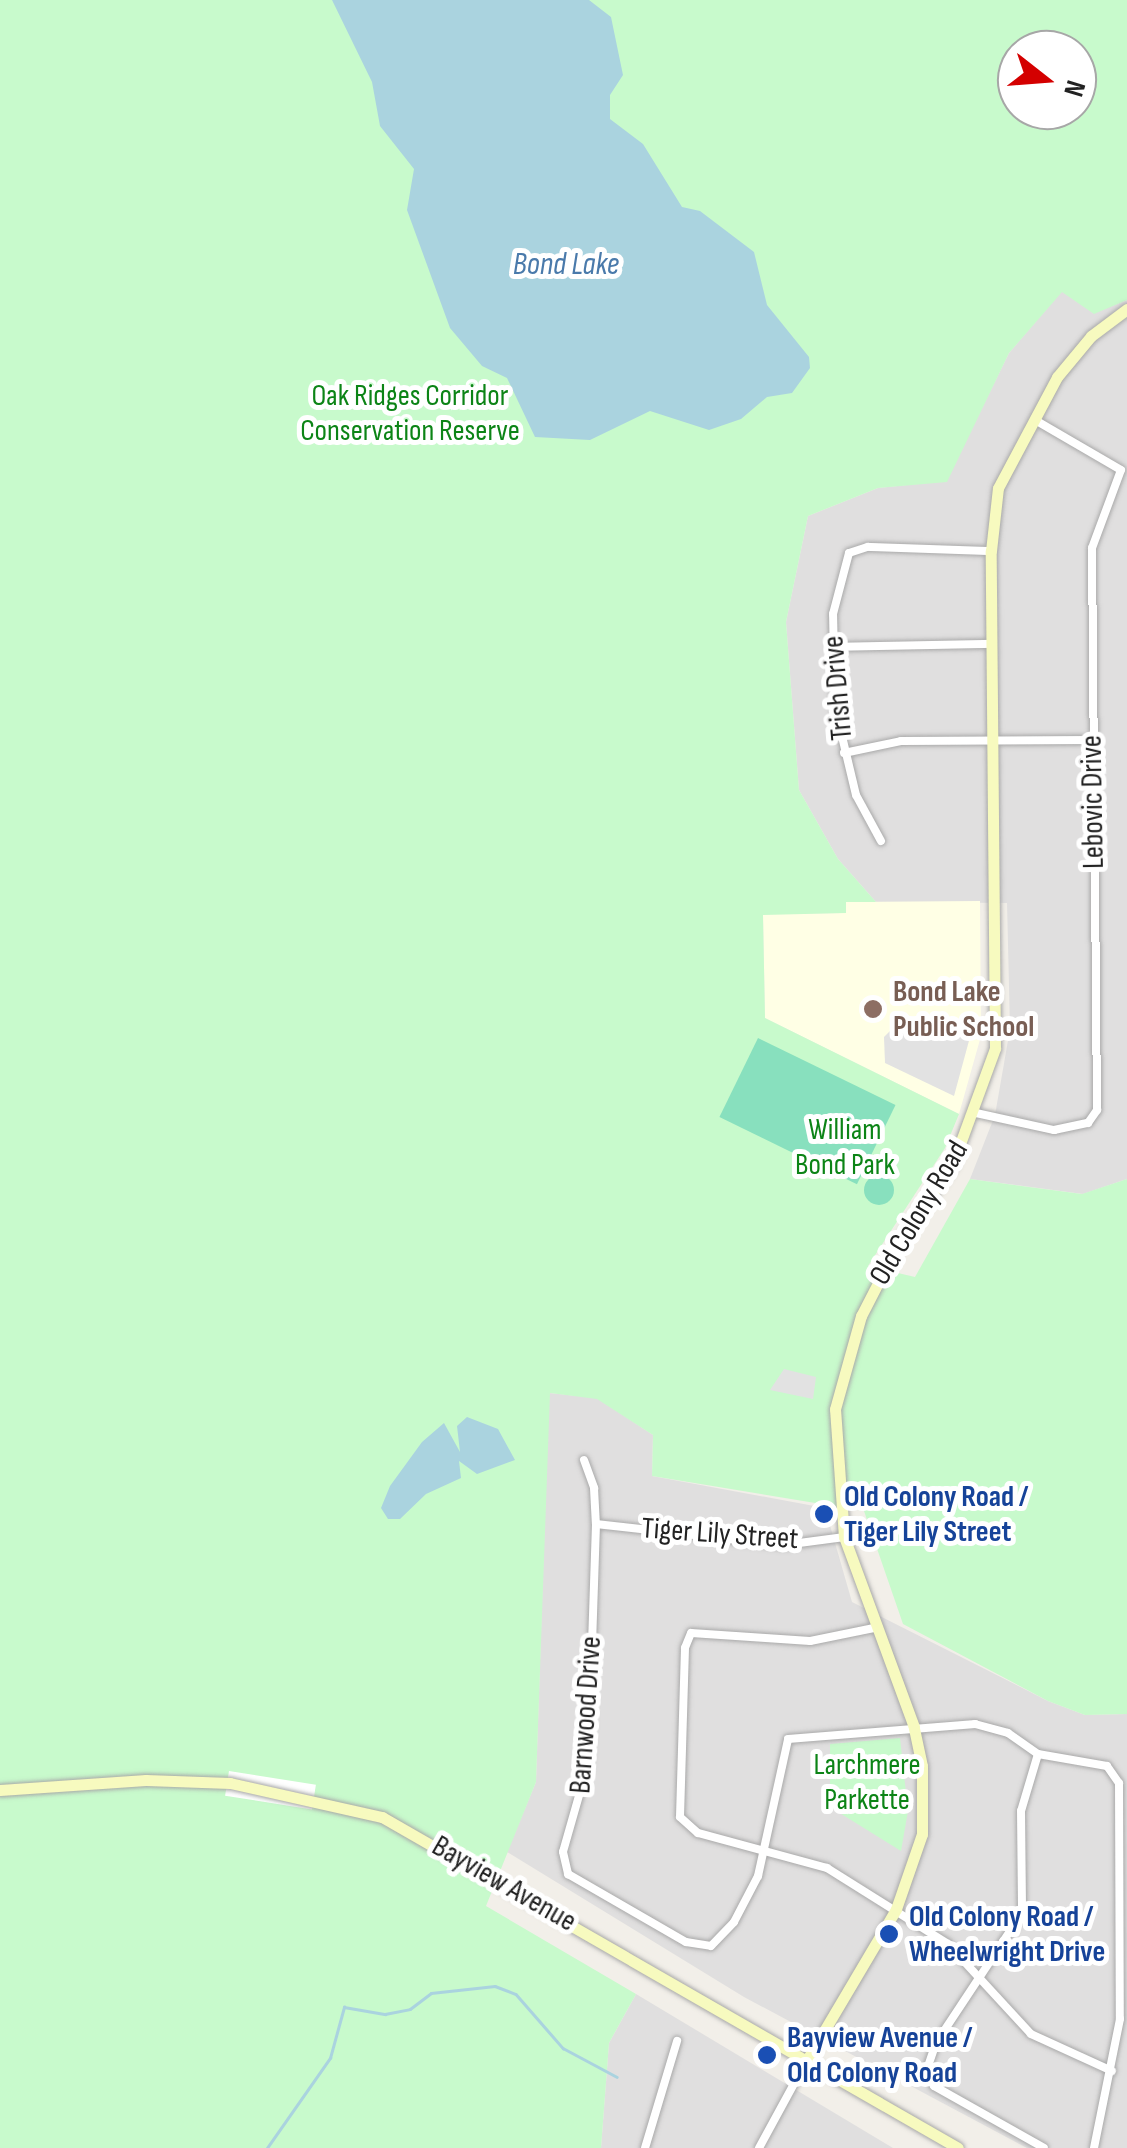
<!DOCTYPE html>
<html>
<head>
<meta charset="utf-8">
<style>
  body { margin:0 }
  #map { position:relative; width:1127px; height:2148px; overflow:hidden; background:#f2efe9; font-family:"Sofia Sans Condensed",sans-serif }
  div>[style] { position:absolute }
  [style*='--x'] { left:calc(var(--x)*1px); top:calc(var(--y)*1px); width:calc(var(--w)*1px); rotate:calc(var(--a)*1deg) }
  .residential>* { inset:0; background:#e0dfdf }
  .education>* { inset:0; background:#ffffe5 }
  .park>* { inset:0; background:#c8facc }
  .pitch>* { inset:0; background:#88e0be; transform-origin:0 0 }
  .round { border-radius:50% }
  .parking>* { inset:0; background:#e2e2e2 }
  .water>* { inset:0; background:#aad3df }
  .pier>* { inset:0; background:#fff; transform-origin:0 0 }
  .stream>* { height:2.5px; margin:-1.25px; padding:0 1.25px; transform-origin:1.25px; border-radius:1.25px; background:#aad3df }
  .roads { filter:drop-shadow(0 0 2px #a9a9a9) drop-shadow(0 0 2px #a9a9a9) }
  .street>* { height:8px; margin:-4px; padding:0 4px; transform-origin:4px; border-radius:4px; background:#fff }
  .secondary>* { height:11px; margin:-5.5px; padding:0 5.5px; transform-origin:5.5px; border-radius:5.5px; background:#f7fabf }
  .dots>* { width:28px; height:28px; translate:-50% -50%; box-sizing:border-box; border:5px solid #fff; border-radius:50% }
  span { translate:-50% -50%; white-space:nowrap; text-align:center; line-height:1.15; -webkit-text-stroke:10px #fff; paint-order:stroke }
  .park-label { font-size:30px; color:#0c8416 }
  .street-label { font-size:30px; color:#222 }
  .education-label { font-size:30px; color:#785e54; font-weight:700 }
  .left { translate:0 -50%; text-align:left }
  .transit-label { font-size:30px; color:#164399; font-weight:700 }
  .water-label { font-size:32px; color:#4a7aab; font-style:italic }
  .north { position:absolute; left:997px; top:30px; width:100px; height:100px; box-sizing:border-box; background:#fff; border:2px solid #a7a7a7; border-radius:50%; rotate:107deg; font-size:28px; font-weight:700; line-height:40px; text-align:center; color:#222 }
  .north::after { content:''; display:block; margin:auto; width:35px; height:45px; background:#d40000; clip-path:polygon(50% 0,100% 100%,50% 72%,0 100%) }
</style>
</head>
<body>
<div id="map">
  <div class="residential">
    <div style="clip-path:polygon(1062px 291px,1094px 313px,1127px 300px,1127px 1179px,1083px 1194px,970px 1179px,995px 1115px,1010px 1029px,1007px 903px,876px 902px,838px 859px,799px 790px,786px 622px,808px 516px,878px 488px,946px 481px,1009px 353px)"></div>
    <div style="clip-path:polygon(549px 1393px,597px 1398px,653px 1435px,652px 1476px,825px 1508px,852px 1602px,1048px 1701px,1085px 1715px,1127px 1714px,1127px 2148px,1027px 2148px,744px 1997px,507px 1852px,536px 1782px)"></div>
    <div style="clip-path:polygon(636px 1994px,893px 2148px,601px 2148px,609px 2043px)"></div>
  </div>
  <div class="education">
    <div style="clip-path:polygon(980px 901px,981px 1036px,959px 1114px,765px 1018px,763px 914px,845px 913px,845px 902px)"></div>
  </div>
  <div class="park">
    <div style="clip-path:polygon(evenodd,0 0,1127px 0,1127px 300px,1094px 314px,1062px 292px,1009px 353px,947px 482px,878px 488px,808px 516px,786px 622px,799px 790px,838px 859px,876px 902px,846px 902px,846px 913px,763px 915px,765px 1018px,959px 1114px,945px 1148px,868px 1266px,915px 1277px,970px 1179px,1082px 1194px,1127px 1179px,1127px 1714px,1085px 1715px,1048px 1701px,903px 1624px,864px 1511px,652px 1476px,653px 1435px,597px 1399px,550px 1393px,536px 1782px,486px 1906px,636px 1994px,609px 2043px,601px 2148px,0 2148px,0 0,1017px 50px,1077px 50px,1077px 110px,1017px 110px,1017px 50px)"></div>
    <div style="clip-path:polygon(900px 1738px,908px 1811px,901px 1851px,830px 1807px,830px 1744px)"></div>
  </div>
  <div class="pitch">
    <div style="left:758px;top:1038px;width:153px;height:88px;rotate:26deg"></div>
    <div class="round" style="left:864px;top:1175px;width:30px;height:30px"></div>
  </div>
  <div class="parking">
    <div style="clip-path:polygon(891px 1030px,962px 1030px,970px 1037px,954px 1096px,885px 1063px,884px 1037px)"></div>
    <div style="clip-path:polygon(784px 1369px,816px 1377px,813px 1399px,770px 1390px)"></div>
  </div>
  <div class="water">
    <div style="clip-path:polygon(332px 0,589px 0,611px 17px,623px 75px,610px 95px,610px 119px,643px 144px,682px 207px,700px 211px,754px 252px,767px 305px,809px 357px,810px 368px,792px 393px,767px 397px,741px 419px,709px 430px,650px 411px,590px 440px,535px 437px,507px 378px,482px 366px,450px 328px,407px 210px,414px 169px,380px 126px,372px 82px)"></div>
    <div style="clip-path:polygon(467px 1417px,498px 1429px,515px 1460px,477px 1474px,459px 1461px,461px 1478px,426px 1494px,400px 1519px,388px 1519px,381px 1508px,390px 1486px,422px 1442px,444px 1423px,460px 1452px,457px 1426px)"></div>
  </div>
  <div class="pier">
    <div style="left:229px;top:1771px;width:88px;height:25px;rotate:9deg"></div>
  </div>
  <div class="stream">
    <div style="--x:267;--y:2148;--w:110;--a:-55"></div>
    <div style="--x:330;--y:2058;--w:53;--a:-74.6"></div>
    <div style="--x:344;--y:2007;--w:42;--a:9.7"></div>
    <div style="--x:385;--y:2014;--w:25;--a:-11"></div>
    <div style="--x:410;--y:2009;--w:26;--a:-37"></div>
    <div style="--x:431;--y:1993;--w:64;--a:-6.2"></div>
    <div style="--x:495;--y:1986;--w:22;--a:21"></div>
    <div style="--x:516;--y:1994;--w:72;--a:49"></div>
    <div style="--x:563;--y:2048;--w:61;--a:28.2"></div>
  </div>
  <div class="roads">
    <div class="street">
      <div style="--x:832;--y:647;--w:160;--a:-1.1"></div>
      <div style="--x:844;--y:753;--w:58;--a:-11.9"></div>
      <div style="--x:901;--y:741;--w:191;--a:-0.3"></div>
      <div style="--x:881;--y:841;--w:52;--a:-118.5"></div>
      <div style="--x:856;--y:795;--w:90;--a:-103.4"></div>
      <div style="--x:835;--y:707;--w:93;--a:-91.2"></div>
      <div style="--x:833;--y:614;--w:63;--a:-75.3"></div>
      <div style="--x:849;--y:553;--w:20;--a:-18"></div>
      <div style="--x:868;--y:547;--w:123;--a:1.9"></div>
      <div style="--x:976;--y:1113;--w:80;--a:12.3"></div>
      <div style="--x:1054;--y:1130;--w:35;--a:-12"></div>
      <div style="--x:1088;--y:1123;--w:16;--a:-55"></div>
      <div style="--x:1097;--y:1110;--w:562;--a:-90.51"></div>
      <div style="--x:1092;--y:548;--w:83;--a:-69.6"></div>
      <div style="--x:1121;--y:470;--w:99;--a:-149.8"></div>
      <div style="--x:584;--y:1460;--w:30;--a:70"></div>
      <div style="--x:594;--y:1488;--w:36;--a:87"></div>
      <div style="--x:596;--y:1524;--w:240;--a:91.9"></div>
      <div style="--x:588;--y:1764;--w:91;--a:105.9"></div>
      <div style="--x:563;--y:1852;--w:23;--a:77"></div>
      <div style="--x:568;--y:1874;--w:136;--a:30"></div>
      <div style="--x:686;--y:1942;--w:25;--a:9"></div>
      <div style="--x:711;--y:1946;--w:33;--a:-46"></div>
      <div style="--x:734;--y:1922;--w:52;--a:-62.4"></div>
      <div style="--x:758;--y:1876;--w:140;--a:-77.6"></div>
      <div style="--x:788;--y:1739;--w:188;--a:-4.6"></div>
      <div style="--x:975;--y:1724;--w:34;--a:15"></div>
      <div style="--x:1008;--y:1733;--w:37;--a:35"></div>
      <div style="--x:1038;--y:1754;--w:70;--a:9.9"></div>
      <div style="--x:1107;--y:1766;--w:21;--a:55"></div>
      <div style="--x:1119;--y:1783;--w:236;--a:89.8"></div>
      <div style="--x:1120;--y:2019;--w:132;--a:101.4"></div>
      <div style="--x:596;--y:1524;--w:189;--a:6.4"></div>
      <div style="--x:784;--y:1545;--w:61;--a:-7.6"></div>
      <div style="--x:874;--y:1628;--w:65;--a:168.5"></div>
      <div style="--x:810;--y:1641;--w:119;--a:-176.2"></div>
      <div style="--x:691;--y:1633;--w:16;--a:112"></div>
      <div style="--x:685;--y:1648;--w:169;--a:91.7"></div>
      <div style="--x:680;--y:1817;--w:24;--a:42"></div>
      <div style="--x:698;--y:1833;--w:134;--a:15.2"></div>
      <div style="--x:827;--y:1868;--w:143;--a:32.1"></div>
      <div style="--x:948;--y:1944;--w:122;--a:47.3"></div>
      <div style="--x:1031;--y:2034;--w:89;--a:24.6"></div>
      <div style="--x:1038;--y:1754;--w:59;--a:106.6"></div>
      <div style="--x:1021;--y:1811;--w:102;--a:89.4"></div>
      <div style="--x:1022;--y:1913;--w:156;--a:123.5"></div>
      <div style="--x:936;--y:2043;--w:31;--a:109"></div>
      <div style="--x:926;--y:2072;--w:16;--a:60"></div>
      <div style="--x:934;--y:2086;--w:126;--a:29.4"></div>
      <div style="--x:645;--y:2148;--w:112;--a:-73.3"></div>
      <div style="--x:759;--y:2148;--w:100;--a:-61.4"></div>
    </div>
    <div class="secondary">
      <div style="--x:0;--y:1790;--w:146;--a:-3.9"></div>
      <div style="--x:146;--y:1780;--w:84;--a:2"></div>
      <div style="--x:230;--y:1783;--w:156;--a:12.6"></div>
      <div style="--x:382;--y:1817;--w:664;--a:29.88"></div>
      <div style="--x:808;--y:2058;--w:173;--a:-59.4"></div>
      <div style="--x:896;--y:1909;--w:79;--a:-70.9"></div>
      <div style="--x:922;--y:1834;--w:68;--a:-90"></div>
      <div style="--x:922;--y:1766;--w:40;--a:-102"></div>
      <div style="--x:914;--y:1727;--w:202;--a:-110.2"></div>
      <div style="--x:844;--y:1537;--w:128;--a:-94"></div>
      <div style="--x:835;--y:1409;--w:97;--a:-74.4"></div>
      <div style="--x:861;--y:1316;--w:83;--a:-62.8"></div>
      <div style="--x:899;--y:1242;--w:96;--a:-55.6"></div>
      <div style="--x:953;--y:1163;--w:122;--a:-69.9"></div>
      <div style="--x:995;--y:1048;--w:497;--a:-90.5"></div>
      <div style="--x:991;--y:551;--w:63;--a:-83.7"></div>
      <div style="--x:998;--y:488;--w:126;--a:-62"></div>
      <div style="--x:1057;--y:377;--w:53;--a:-50.3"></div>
      <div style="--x:1091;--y:336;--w:45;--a:-36.9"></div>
    </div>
  </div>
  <div class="dots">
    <div style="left:873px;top:1009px;background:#8d6e63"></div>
    <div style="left:824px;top:1514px;background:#1a4fb4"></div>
    <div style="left:889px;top:1934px;background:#1a4fb4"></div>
    <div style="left:767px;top:2055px;background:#1a4fb4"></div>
  </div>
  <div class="park-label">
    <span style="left:410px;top:413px">Oak Ridges Corridor<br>Conservation Reserve</span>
    <span style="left:845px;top:1147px">William<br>Bond Park</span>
    <span style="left:867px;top:1782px">Larchmere<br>Parkette</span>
  </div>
  <div class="street-label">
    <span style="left:838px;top:688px;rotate:-95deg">Trish Drive</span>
    <span style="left:1093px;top:802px;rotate:-91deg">Lebovic Drive</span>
    <span style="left:919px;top:1213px;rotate:-59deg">Old Colony Road</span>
    <span style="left:720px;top:1534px;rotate:4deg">Tiger Lily Street</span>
    <span style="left:586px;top:1715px;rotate:-86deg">Barnwood Drive</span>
    <span style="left:504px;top:1884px;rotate:30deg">Bayview Avenue</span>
  </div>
  <div class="education-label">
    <span class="left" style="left:893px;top:1009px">Bond Lake<br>Public School</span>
  </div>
  <div class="transit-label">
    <span class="left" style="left:844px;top:1514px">Old Colony Road /<br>Tiger Lily Street</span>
    <span class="left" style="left:909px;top:1934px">Old Colony Road /<br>Wheelwright Drive</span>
    <span class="left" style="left:787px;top:2055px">Bayview Avenue /<br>Old Colony Road</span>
  </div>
  <div class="water-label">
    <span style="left:566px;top:265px">Bond Lake</span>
  </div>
  <div class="north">N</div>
</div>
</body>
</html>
